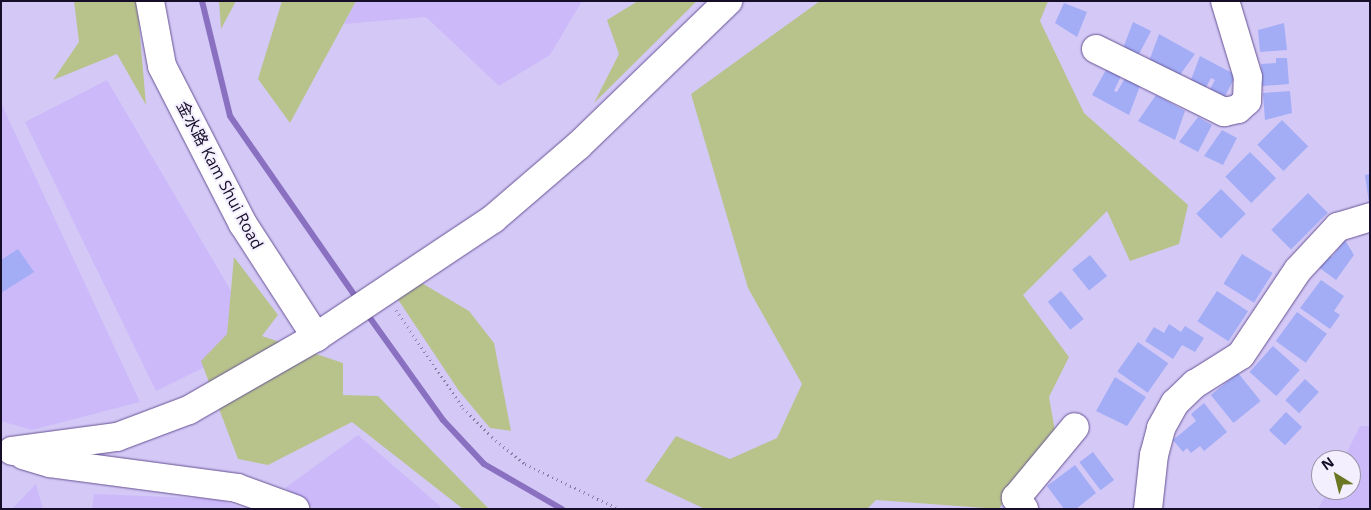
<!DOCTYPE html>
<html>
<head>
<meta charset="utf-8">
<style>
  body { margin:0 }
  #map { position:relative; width:1371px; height:510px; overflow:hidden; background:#d4c9f6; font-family:"Open Sans","Noto Sans TC",sans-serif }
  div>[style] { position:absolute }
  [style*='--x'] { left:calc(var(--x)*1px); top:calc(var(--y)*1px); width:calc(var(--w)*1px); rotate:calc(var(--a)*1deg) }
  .built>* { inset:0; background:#cbb9fa }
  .green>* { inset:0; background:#b8c38c }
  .stream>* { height:6px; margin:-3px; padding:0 3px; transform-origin:3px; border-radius:3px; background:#8a70c1 }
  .building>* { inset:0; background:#a2adf6; transform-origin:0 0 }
  .path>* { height:3px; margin-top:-1.5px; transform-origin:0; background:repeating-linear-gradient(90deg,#877da2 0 1px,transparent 0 5px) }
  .roads { filter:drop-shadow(0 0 1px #675294) drop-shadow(0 0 1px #675294) }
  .minor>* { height:28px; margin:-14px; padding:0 14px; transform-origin:14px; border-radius:14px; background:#fff }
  span { translate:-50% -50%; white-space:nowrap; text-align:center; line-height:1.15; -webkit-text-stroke:4px #f3effe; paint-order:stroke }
  .street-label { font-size:16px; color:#160d28 }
  .frame { position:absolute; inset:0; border:2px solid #160d28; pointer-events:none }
  .north { position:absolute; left:1311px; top:450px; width:50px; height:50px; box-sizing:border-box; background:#f3effe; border:1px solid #9b95a8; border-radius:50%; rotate:324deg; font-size:14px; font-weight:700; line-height:20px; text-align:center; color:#160d28 }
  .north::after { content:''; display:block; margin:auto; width:18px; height:22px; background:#6b7722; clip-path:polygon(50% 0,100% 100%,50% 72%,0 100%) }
</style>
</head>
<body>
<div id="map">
  <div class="built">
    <div style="clip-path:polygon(356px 1px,582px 1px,550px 55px,499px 86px,426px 17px,344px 24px)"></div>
    <div style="clip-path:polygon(107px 80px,260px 340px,156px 391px,25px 122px)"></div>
    <div style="clip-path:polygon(1px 103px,140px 402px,32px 430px,1px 421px)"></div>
    <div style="clip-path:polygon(1360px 426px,1370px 426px,1370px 509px,1318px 509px,1328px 490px,1351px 490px,1351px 460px,1343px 460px)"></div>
    <div style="clip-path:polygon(358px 435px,440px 506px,441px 509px,315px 509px,285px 488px)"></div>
    <div style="clip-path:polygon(36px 484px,43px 509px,12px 509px)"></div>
    <div style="clip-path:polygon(94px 494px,217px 499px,245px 509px,92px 509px)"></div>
  </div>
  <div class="green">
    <div style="clip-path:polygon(74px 1px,137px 1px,146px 105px,117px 54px,53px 80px,79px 42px)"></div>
    <div style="clip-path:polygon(219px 1px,236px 1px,221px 29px)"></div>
    <div style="clip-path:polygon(282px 1px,356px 1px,290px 123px,258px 79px)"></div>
    <div style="clip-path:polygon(638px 1px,697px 1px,594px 103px,619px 54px,607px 20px)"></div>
    <div style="clip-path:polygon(820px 1px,1048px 1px,1040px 21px,1084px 113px,1188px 205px,1179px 244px,1130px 261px,1107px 211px,1023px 295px,1069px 357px,1049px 397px,1055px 431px,999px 509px,876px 500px,867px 509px,705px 509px,645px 481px,676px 436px,730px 459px,777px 438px,802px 384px,748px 288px,691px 94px)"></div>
    <div style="clip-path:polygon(234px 257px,278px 315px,262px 336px,343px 363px,343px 395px,378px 396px,489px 509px,463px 509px,352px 422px,268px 465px,238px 459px,201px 361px,227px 334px)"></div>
    <div style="clip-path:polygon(420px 282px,469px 311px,494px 343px,511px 431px,490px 428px,459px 391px,397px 298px)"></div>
  </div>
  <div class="stream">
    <div style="--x:202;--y:1;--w:118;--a:76.3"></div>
    <div style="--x:230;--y:116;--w:224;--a:55.2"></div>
    <div style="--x:365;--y:311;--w:134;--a:54.4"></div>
    <div style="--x:443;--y:420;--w:60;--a:47"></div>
    <div style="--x:484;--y:464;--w:90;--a:30"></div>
  </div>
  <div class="building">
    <div style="clip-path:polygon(1064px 3px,1087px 12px,1077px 37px,1055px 23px)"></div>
    <div style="clip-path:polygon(1133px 22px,1151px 31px,1137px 58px,1122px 51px)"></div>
    <div style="clip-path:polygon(1284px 23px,1287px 50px,1260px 52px,1258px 30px)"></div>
    <div style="clip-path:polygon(1159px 34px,1195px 54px,1177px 79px,1148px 64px)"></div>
    <div style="clip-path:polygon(1200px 56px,1236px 75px,1222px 102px,1207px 95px,1215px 80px,1211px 78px,1203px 93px,1189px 85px)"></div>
    <div style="clip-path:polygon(1276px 58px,1287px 58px,1289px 84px,1262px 86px,1261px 64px,1276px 63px)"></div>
    <div style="clip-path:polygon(1107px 68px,1121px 76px,1114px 91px,1117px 92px,1125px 78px,1140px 86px,1129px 115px,1092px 95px)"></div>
    <div style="clip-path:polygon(1290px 91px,1292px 113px,1265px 120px,1263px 93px)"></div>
    <div style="clip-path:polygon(1156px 95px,1185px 111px,1175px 140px,1138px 121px)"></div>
    <div style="clip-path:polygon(1198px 117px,1212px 125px,1198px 152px,1179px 142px)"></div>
    <div style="left:1282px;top:120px;width:37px;height:35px;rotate:45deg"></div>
    <div style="clip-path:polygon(1222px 130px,1237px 138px,1223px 165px,1204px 156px)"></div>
    <div style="left:1250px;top:152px;width:37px;height:35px;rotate:45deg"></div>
    <div style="clip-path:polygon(1370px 174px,1370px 203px,1369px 203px,1365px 175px)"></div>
    <div style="left:1221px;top:189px;width:35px;height:35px;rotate:45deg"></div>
    <div style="left:1308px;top:193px;width:28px;height:52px;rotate:45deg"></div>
    <div style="clip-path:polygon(1345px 240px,1354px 255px,1336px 280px,1317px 266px,1326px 254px,1332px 257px)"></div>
    <div style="clip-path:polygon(18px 249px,34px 272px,1px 293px,1px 260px)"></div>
    <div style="left:1242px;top:254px;width:36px;height:35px;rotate:32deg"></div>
    <div style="left:1090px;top:255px;width:27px;height:23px;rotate:51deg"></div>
    <div style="clip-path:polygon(1321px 280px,1344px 296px,1334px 311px,1340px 315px,1330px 329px,1300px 308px)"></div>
    <div style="left:1061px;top:291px;width:36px;height:17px;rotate:51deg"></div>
    <div style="left:1217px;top:291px;width:37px;height:36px;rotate:33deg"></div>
    <div style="left:1297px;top:312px;width:37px;height:36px;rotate:36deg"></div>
    <div style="clip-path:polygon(1169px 324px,1181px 332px,1185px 326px,1204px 338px,1195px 352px,1182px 345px,1173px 359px,1145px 341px,1154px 327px,1164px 333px)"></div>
    <div style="left:1138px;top:342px;width:37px;height:36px;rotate:35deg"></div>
    <div style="left:1273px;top:346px;width:36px;height:35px;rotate:42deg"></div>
    <div style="left:1238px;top:373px;width:36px;height:35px;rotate:51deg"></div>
    <div style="clip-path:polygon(1115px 377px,1146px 397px,1127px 426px,1096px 411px)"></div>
    <div style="left:1305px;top:379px;width:19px;height:29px;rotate:43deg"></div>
    <div style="clip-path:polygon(1204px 403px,1227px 432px,1204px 451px,1200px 446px,1191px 453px,1187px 448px,1183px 452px,1173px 440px,1196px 421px,1191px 414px)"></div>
    <div style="left:1286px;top:412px;width:22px;height:25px;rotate:43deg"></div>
    <div style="left:1093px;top:452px;width:35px;height:17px;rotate:53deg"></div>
    <div style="clip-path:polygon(1075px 465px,1096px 493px,1076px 509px,1064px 509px,1047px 486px)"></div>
  </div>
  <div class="path">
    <div style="--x:396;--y:310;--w:119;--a:55.6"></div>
    <div style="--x:463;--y:408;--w:41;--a:45"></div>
    <div style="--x:492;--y:437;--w:43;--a:39.3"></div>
    <div style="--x:525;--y:464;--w:104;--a:25.6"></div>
  </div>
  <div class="roads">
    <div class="minor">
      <div style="--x:150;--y:1;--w:66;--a:79.5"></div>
      <div style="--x:162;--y:66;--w:178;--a:62.9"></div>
      <div style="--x:243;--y:224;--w:135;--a:57.1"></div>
      <div style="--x:1096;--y:49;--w:143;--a:26.2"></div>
      <div style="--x:1224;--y:112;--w:14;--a:-12"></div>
      <div style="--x:1238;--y:109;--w:12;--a:-42"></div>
      <div style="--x:1247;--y:101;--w:24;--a:-88"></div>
      <div style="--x:1248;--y:77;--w:79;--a:-106.8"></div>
      <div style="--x:12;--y:451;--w:106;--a:-7.6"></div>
      <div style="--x:117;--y:437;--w:77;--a:-20.6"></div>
      <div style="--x:189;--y:410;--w:146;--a:-29.9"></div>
      <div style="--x:316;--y:337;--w:213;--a:-33.7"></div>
      <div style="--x:493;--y:219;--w:112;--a:-40.7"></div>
      <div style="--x:578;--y:146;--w:209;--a:-44"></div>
      <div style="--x:23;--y:455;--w:28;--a:17"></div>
      <div style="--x:50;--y:463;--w:189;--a:7.6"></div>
      <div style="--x:237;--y:488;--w:62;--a:19.9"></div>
      <div style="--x:1024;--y:509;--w:14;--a:-126"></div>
      <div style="--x:1016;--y:498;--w:92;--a:-50.3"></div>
      <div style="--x:1148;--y:509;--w:54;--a:-83.7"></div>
      <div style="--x:1154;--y:455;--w:28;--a:-75"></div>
      <div style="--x:1161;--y:428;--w:29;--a:-61"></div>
      <div style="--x:1175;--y:403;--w:28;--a:-44"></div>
      <div style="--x:1195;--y:384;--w:54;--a:-32.2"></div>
      <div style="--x:1241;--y:355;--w:102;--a:-56.2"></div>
      <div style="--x:1298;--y:270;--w:59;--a:-47.1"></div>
      <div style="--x:1338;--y:227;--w:34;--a:-17"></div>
    </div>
  </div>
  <div class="street-label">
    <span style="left:220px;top:175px;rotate:62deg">金水路 Kam Shui Road</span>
  </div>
  <div class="frame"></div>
  <div class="north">N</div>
</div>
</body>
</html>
